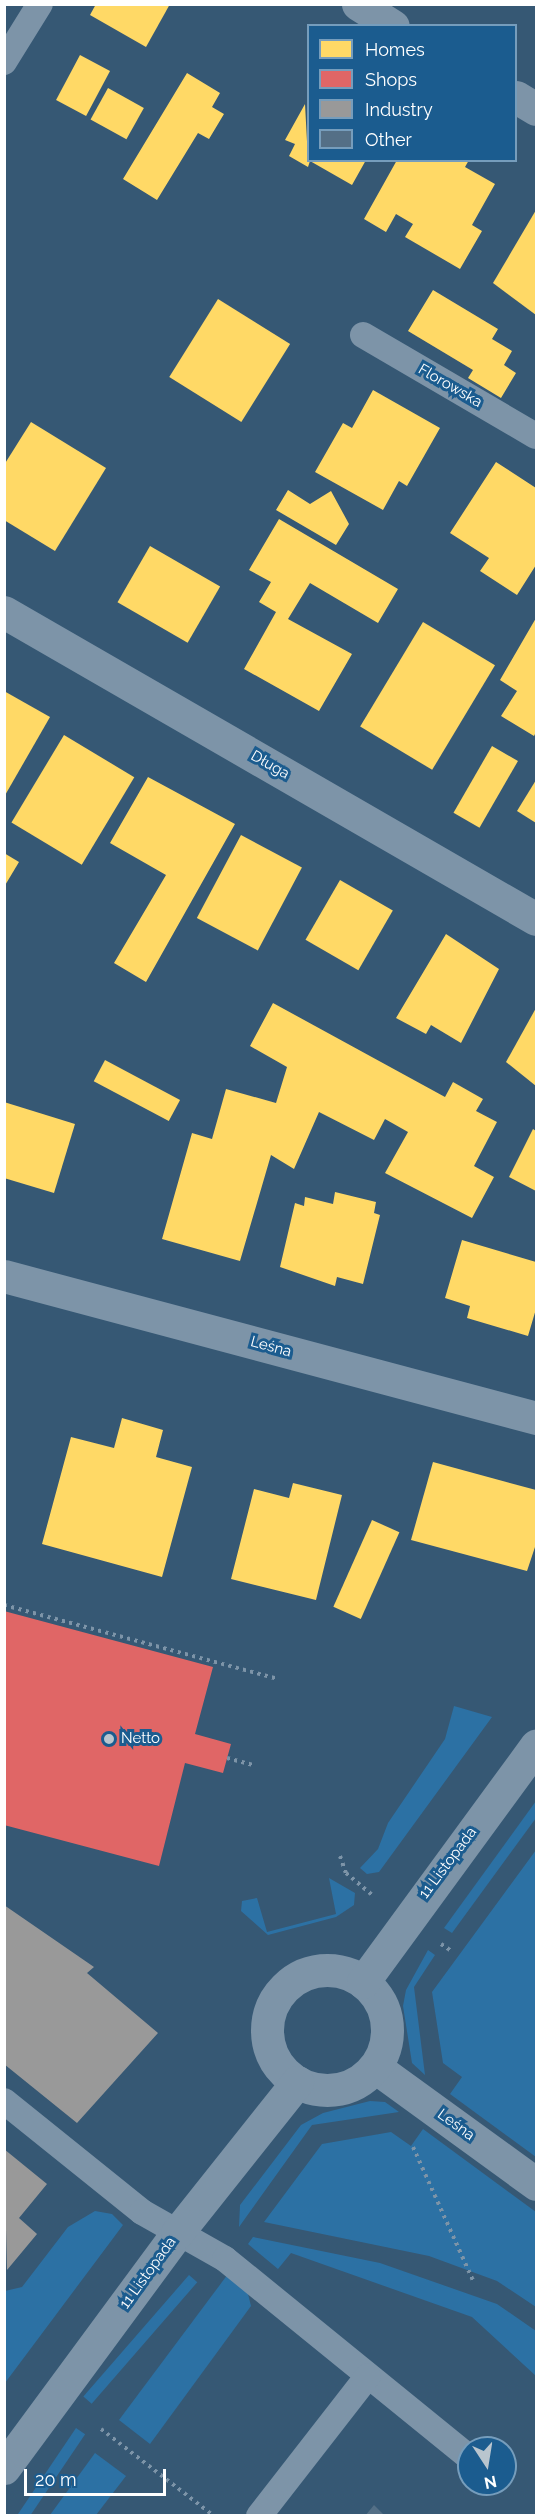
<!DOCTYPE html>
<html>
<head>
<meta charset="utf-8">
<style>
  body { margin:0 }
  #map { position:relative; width:541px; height:2520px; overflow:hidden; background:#365874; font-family:Raleway,sans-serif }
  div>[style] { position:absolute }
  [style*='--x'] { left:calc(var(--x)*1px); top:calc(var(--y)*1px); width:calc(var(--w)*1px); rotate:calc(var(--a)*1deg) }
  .green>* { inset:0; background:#2c71a4; transform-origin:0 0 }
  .homes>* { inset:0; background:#ffd966; transform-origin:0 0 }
  .shops>* { inset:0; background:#e06666 }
  .industry>* { inset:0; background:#999 }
  .building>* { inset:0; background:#546f86 }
  .path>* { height:4px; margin-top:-2px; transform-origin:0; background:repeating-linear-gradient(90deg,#7d94a8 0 3px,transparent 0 7.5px) }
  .service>* { height:26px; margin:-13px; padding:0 13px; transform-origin:13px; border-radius:13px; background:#7d94a8 }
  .minor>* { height:33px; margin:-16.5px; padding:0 16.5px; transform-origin:16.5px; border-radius:16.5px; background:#7d94a8 }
  .tertiary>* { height:33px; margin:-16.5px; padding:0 16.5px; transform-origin:16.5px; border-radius:16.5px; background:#7d94a8 }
  .tertiary>.ring { margin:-16.5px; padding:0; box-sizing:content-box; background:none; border:33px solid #7d94a8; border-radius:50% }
  .dots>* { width:16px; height:16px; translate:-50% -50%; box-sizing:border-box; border:3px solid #1b5c8f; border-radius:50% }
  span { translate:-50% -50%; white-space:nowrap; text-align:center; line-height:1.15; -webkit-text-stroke:6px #1b5c8f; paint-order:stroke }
  .street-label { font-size:15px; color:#fff }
  .poi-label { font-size:15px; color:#fff }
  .left { translate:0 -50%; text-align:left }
  .frame { position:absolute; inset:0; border:6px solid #fff; pointer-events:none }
  .legend { position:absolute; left:307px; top:24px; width:210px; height:138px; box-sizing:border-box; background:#1b5c8f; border:2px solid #769dbc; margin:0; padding:8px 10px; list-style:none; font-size:18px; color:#fff }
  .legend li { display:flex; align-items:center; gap:12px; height:30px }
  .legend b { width:30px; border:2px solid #769dbc }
  .north { position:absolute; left:457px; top:2436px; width:60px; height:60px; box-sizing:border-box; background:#1b5c8f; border:2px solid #769dbc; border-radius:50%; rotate:168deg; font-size:16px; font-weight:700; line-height:24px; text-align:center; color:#fff }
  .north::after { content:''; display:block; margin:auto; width:21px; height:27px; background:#b9c5ce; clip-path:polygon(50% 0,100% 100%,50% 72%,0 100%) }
  .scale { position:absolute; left:24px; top:2469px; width:142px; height:27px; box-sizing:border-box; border:3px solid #fff; border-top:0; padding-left:8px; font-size:18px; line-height:21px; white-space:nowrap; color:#fff; -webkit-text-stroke:4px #1b5c8f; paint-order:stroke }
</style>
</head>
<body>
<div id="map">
  <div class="green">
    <div style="clip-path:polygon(454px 1706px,492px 1717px,379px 1872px,367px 1874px,360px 1868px,378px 1849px,388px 1823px,445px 1739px)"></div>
    <div style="clip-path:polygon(536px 1801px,536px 1818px,452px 1933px,444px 1928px)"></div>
    <div style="clip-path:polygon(536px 1850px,536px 2157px,450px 2094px,462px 2077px,443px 2063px,432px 1992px)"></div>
    <div style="clip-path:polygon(329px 1878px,355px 1893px,354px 1905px,336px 1917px,268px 1935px,241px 1911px,242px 1901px,257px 1898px,267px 1932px,336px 1914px)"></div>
    <div style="clip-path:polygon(428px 1950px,435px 1955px,414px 1987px,425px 2075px,412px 2063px,403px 2006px,406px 1990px)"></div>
    <div style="clip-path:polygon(370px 2101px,385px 2102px,399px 2112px,312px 2125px,239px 2227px,240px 2205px,301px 2125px,323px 2113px)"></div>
    <div style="clip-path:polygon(423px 2129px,536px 2212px,536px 2307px,497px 2281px,429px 2256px,264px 2222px,322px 2144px,391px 2132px,411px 2146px)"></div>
    <div style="clip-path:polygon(95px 2211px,112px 2214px,123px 2225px,5px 2383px,5px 2291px,22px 2287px,68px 2227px)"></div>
    <div style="clip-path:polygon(253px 2237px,380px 2263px,497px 2304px,536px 2331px,536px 2376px,472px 2317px,291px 2253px,278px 2269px,248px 2244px)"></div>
    <div style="clip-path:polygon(228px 2274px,247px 2290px,251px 2306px,150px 2444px,119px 2420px)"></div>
    <div style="left:189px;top:2275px;width:11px;height:161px;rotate:41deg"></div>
    <div style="left:76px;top:2428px;width:11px;height:107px;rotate:34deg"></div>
    <div style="clip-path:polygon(95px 2453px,126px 2476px,96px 2515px,50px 2515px)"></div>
  </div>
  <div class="homes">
    <div style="clip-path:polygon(96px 4px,170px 4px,146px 47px,90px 15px)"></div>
    <div style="left:80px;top:55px;width:34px;height:51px;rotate:28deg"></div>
    <div style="clip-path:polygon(187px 73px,220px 93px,212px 107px,224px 114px,209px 139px,198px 133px,157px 200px,123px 179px)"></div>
    <div style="left:108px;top:88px;width:41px;height:36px;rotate:29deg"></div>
    <div style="clip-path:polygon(305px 104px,308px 160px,366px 160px,352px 185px,310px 161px,308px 167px,289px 156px,295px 144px,285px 140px)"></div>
    <div style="clip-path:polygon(397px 160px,469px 160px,465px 167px,495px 184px,472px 225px,482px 231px,460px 269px,405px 237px,413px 224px,396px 214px,386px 232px,364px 219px)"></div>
    <div style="clip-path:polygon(536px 210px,536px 315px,493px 283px)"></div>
    <div style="clip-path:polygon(433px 290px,498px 329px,492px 339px,512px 351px,504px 365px,516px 373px,501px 398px,468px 378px,473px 370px,408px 331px)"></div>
    <div style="left:218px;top:299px;width:85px;height:92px;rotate:32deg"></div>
    <div style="clip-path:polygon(373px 390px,440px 428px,407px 486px,399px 481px,383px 510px,315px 472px,343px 423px,352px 428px)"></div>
    <div style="clip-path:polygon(31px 422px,106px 468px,55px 551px,4px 520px,4px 465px)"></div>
    <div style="clip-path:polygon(496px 462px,536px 488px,536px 565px,517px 595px,480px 571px,489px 558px,450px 533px)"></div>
    <div style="clip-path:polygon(288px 490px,310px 504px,331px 491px,349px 524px,336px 545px,276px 510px)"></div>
    <div style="clip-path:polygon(279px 519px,398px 589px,378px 623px,310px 583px,288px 619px,352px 654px,319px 711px,244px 669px,276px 612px,259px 602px,271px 582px,249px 570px)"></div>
    <div style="left:150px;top:546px;width:81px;height:65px;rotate:30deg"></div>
    <div style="clip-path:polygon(536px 618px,536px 732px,534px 736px,501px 716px,517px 691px,500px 680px)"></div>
    <div style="left:423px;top:622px;width:84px;height:122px;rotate:31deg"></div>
    <div style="clip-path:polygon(4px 691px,50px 717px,4px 797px)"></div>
    <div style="left:64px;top:735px;width:82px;height:102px;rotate:31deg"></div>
    <div style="left:492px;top:746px;width:30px;height:77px;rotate:30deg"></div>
    <div style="clip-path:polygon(148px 777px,235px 824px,146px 982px,114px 963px,166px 875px,110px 843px)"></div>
    <div style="clip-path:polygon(536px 780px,536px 823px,517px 811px)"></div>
    <div style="left:241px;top:835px;width:69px;height:94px;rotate:28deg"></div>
    <div style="clip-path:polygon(4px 853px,19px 862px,4px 887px)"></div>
    <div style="left:340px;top:880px;width:61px;height:69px;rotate:30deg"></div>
    <div style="clip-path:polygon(446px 934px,499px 969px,461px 1043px,431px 1025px,426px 1034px,396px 1018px)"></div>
    <div style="clip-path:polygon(273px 1003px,445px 1097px,453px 1082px,483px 1099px,476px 1111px,497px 1122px,474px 1166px,494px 1177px,472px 1218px,385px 1173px,408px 1132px,385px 1119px,374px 1140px,319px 1112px,294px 1169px,271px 1155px,240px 1261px,162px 1239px,192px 1133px,212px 1139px,226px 1089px,276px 1103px,287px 1067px,250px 1046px)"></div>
    <div style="clip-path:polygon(536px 1008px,536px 1086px,506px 1062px)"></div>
    <div style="left:105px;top:1060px;width:85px;height:24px;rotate:28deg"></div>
    <div style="clip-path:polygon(4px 1102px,75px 1124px,54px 1193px,4px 1178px)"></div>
    <div style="clip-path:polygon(533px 1129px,536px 1131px,536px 1191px,509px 1177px)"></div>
    <div style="clip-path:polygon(335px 1192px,376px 1202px,374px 1213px,380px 1215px,363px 1284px,337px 1277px,335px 1286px,280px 1267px,295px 1203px,304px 1206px,305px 1197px,333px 1204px)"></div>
    <div style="clip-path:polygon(462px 1240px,536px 1262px,536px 1309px,528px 1336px,467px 1318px,470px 1306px,445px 1298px)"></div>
    <div style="clip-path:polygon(122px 1418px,163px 1430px,156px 1457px,192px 1467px,162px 1577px,42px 1544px,71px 1437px,114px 1448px)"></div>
    <div style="clip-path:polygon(433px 1462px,536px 1490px,536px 1544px,527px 1571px,411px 1540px)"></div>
    <div style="clip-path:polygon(293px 1483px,342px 1495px,316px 1600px,231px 1579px,254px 1489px,289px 1498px)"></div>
    <div style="left:372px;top:1520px;width:30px;height:95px;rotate:24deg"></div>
  </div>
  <div class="shops">
    <div style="clip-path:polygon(4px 1611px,213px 1667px,195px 1734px,231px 1744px,223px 1773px,185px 1763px,159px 1866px,4px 1825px)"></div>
  </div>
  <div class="industry">
    <div style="clip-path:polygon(4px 1905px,94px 1967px,87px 1973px,158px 2033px,77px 2123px,4px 2064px)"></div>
    <div style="clip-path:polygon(4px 2149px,47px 2184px,19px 2218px,37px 2234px,7px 2270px)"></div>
  </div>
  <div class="building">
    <div style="clip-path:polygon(374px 2505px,385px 2516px,365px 2516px)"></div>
  </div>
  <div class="path">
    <div style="--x:4;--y:1605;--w:281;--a:15.1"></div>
    <div style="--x:227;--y:1758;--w:28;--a:15"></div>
    <div style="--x:340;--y:1856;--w:18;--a:71"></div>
    <div style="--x:346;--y:1873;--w:34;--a:40"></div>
    <div style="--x:441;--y:1944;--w:11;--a:34"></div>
    <div style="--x:413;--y:2147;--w:149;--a:65.8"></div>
    <div style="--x:101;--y:2429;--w:143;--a:37.6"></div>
  </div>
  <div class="service">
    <div style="--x:4;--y:62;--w:68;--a:-58.2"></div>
    <div style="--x:363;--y:335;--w:200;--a:30.3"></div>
    <div style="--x:4;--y:2101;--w:177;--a:38.8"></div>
    <div style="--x:142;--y:2212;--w:95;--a:29.5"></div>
    <div style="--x:225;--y:2259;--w:314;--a:39.1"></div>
    <div style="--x:259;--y:2516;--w:177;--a:-52.1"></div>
  </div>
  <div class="minor">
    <div style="--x:358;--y:4;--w:41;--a:32.2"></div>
    <div style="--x:516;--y:97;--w:23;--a:31"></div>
    <div style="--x:4;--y:612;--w:614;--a:29.99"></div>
    <div style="--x:4;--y:1276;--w:551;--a:14.94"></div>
    <div style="--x:375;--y:2067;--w:199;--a:36"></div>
  </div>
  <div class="tertiary">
    <div class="ring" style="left:267px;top:1970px;width:87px;height:87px"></div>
    <div style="--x:363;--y:1982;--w:293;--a:-53.8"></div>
    <div style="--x:4;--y:2468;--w:292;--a:-53.6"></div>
    <div style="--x:177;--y:2233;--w:193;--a:-51.5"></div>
  </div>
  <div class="dots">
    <div style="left:109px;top:1739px;background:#b9c5ce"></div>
  </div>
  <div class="street-label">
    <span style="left:450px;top:386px;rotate:30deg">Florowska</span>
    <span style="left:270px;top:765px;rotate:30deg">Długa</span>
    <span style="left:271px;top:1347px;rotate:15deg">Leśna</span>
    <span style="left:448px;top:1863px;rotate:-53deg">11 Listopada</span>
    <span style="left:456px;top:2125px;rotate:36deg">Leśna</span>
    <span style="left:148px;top:2273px;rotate:-54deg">11 Listopada</span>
  </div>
  <div class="poi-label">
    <span class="left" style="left:121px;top:1739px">Netto</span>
  </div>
  <div class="frame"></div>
  <ul class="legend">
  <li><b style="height:16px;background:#ffd966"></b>Homes</li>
  <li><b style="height:16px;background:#e06666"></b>Shops</li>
  <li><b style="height:16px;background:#999"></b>Industry</li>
  <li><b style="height:16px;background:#546f86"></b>Other</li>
  </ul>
  <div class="north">N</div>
  <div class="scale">20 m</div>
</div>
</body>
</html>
